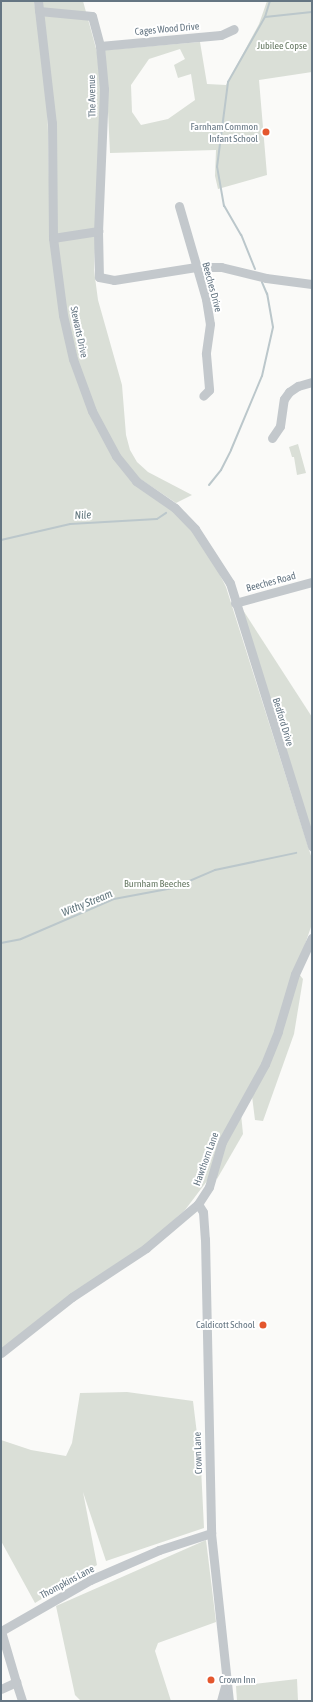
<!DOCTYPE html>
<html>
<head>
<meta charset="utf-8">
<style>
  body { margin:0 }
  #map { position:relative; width:313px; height:1702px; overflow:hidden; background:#fafaf8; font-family:"Asap Condensed",sans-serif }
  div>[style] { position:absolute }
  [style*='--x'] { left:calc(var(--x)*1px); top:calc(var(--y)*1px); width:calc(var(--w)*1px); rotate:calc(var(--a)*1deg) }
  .green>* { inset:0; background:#dadfd7 }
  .stream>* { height:2px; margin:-1px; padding:0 1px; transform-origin:1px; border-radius:1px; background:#bbc7cb }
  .minor>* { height:9px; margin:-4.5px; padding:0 4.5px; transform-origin:4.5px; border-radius:4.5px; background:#c3c8cc }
  .dots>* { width:11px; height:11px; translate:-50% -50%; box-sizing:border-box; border:2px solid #fff; border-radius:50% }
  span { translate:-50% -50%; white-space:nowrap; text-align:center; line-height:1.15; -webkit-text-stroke:4px #fff; paint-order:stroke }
  .street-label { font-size:10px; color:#657683 }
  .park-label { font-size:10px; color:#687a64 }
  .poi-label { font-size:10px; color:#657683 }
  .right { translate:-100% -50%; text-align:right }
  .left { translate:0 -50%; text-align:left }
  .water-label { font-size:11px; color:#60757c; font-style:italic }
  .frame { position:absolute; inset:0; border:2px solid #657683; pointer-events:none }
</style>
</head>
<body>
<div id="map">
  <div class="green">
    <div style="clip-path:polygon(1px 1px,34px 1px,47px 86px,50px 227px,71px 359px,112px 453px,173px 509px,208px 551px,226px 587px,312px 859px,312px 924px,272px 1041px,207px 1181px,185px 1210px,145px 1246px,1px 1349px)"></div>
    <div style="clip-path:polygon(39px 1px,83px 1px,97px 52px,102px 101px,94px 270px,98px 300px,122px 385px,126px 435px,130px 450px,137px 462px,148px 472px,192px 495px,176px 503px,130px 472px,98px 419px,74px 351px,59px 269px)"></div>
    <div style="clip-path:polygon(evenodd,267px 1px,312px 1px,312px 72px,259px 80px,267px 175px,218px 189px,215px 176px,216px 150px,110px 153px,105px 50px,200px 42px,207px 84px,226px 85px,259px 24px,267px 1px,180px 49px,185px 59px,174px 65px,178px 78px,191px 74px,195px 100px,168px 119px,141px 125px,132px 112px,131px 85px,149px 59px,180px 49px)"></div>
    <div style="clip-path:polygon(298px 444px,306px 473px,297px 475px,294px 457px,292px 457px,289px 447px)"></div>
    <div style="clip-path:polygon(241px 607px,312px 717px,312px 841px)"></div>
    <div style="clip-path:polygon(299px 974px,303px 979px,294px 1034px,263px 1121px,255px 1120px,252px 1096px)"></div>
    <div style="clip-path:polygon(241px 1114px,243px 1134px,217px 1179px,216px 1174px,223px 1146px)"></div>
    <div style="clip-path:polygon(127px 1392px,193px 1401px,201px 1467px,204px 1528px,106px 1561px,83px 1492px,97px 1565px,35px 1603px,1px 1541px,1px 1440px,31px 1450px,66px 1456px,72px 1443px,80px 1393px)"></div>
    <div style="clip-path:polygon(206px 1540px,216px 1622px,158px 1643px,155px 1651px,171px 1701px,81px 1701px,75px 1695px,56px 1606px)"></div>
    <div style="clip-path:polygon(297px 1679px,298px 1701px,237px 1701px,236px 1686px)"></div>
  </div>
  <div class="stream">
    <div style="--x:265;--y:17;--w:17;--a:-73"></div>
    <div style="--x:255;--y:269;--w:37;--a:-112"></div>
    <div style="--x:241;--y:235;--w:34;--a:-120"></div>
    <div style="--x:224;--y:206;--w:40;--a:-100"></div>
    <div style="--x:217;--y:167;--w:86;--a:-82.6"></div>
    <div style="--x:228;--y:82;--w:75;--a:-60.4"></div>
    <div style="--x:265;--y:17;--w:47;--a:-6.1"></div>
    <div style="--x:209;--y:485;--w:19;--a:-51"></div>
    <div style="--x:221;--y:470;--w:22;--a:-63"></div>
    <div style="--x:231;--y:450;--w:80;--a:-67.3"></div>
    <div style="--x:262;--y:376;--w:50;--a:-77.3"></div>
    <div style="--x:273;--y:327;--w:34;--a:-100"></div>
    <div style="--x:267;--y:294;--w:13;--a:-113"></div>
    <div style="--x:1;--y:540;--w:71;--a:-13.1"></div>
    <div style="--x:70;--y:524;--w:87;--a:-3.3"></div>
    <div style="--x:157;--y:519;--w:11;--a:-34"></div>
    <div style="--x:1;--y:943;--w:20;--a:-11"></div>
    <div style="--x:21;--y:939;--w:101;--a:-23.3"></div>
    <div style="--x:114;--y:899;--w:60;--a:-10.6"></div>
    <div style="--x:173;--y:888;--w:46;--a:-23.2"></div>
    <div style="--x:215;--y:870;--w:83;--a:-11.9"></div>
  </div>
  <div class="minor">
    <div style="--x:38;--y:1;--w:123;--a:83.5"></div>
    <div style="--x:52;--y:123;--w:115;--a:89.5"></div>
    <div style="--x:53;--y:238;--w:78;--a:82.6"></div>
    <div style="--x:63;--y:315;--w:45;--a:77.2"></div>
    <div style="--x:73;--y:359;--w:55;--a:69.9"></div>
    <div style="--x:92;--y:411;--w:51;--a:61.9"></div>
    <div style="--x:116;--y:456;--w:32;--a:51"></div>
    <div style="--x:136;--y:481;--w:47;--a:34.7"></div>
    <div style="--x:175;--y:508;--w:29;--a:46"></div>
    <div style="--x:195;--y:529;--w:64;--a:57.1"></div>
    <div style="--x:230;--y:583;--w:276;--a:72.7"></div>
    <div style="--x:39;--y:11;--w:53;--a:5.4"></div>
    <div style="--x:92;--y:16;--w:31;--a:75"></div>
    <div style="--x:100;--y:46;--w:43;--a:84.7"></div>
    <div style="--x:104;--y:89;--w:142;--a:92.4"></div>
    <div style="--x:98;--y:231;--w:46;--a:88.8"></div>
    <div style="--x:99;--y:277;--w:15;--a:11"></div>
    <div style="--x:114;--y:280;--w:83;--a:-9"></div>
    <div style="--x:196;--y:267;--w:25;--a:0"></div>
    <div style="--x:221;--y:267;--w:46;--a:13.7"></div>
    <div style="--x:266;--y:278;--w:46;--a:7.4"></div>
    <div style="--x:100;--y:46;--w:121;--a:-5.2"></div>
    <div style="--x:221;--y:35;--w:14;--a:-25"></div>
    <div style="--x:179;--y:206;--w:97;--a:73.8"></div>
    <div style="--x:206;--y:299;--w:25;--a:81"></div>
    <div style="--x:210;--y:324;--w:30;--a:98"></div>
    <div style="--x:206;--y:354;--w:36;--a:85"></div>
    <div style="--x:209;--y:390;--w:8;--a:135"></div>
    <div style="--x:53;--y:238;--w:46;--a:-8.8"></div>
    <div style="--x:272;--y:438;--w:14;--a:-56"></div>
    <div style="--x:280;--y:426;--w:27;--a:-82"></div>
    <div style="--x:284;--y:399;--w:9;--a:-54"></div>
    <div style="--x:289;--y:392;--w:11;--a:-34"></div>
    <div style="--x:298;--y:386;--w:15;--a:-16"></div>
    <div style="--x:235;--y:603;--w:80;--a:-15.3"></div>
    <div style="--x:198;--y:1204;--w:9;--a:58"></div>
    <div style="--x:203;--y:1212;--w:27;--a:86"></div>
    <div style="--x:205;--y:1239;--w:294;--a:88.8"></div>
    <div style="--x:211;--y:1533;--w:169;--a:83.9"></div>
    <div style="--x:1;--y:1353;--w:90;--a:-38.3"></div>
    <div style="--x:72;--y:1297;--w:89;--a:-33.5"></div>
    <div style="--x:146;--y:1248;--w:68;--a:-40.2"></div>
    <div style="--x:198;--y:1204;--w:20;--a:-57"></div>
    <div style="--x:209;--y:1187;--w:47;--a:-73.9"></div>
    <div style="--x:222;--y:1142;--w:89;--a:-61.1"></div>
    <div style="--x:265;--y:1064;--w:35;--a:-68"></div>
    <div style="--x:278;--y:1031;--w:59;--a:-73.4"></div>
    <div style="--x:295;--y:974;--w:40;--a:-65"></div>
    <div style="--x:16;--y:1682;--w:20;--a:72"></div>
    <div style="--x:1;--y:1689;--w:17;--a:-25"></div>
    <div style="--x:16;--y:1682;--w:53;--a:-106.4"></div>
    <div style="--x:1;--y:1631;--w:103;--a:-29.8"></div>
    <div style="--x:90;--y:1580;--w:75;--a:-23.5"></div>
    <div style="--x:159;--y:1550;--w:55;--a:-18.1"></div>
    <div style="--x:221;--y:1701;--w:16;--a:-75"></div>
  </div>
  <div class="dots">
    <div style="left:266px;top:132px;background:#e4572e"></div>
    <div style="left:263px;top:1325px;background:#e4572e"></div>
    <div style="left:211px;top:1680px;background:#e4572e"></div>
  </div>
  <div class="street-label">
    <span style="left:167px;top:29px;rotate:-5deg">Cages Wood Drive</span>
    <span style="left:92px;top:96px;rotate:-91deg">The Avenue</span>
    <span style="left:212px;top:287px;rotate:75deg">Beeches Drive</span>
    <span style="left:79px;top:332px;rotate:78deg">Stewarts Drive</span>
    <span style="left:271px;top:582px;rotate:-15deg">Beeches Road</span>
    <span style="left:283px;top:722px;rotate:73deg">Bedford Drive</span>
    <span style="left:206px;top:1159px;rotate:-70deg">Hawthorn Lane</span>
    <span style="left:198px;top:1453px;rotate:-92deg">Crown Lane</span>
    <span style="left:67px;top:1582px;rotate:-28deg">Thompkins Lane</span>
  </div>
  <div class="park-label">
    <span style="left:282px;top:46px">Jubilee Copse</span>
    <span style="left:157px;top:884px">Burnham Beeches</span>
  </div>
  <div class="poi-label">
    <span class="right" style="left:258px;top:132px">Farnham Common<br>Infant School</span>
    <span class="right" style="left:255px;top:1325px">Caldicott School</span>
    <span class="left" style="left:219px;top:1680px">Crown Inn</span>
  </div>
  <div class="water-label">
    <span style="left:83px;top:515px;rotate:-3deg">Nile</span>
    <span style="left:87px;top:903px;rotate:-22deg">Withy Stream</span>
  </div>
  <div class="frame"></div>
</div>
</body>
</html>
